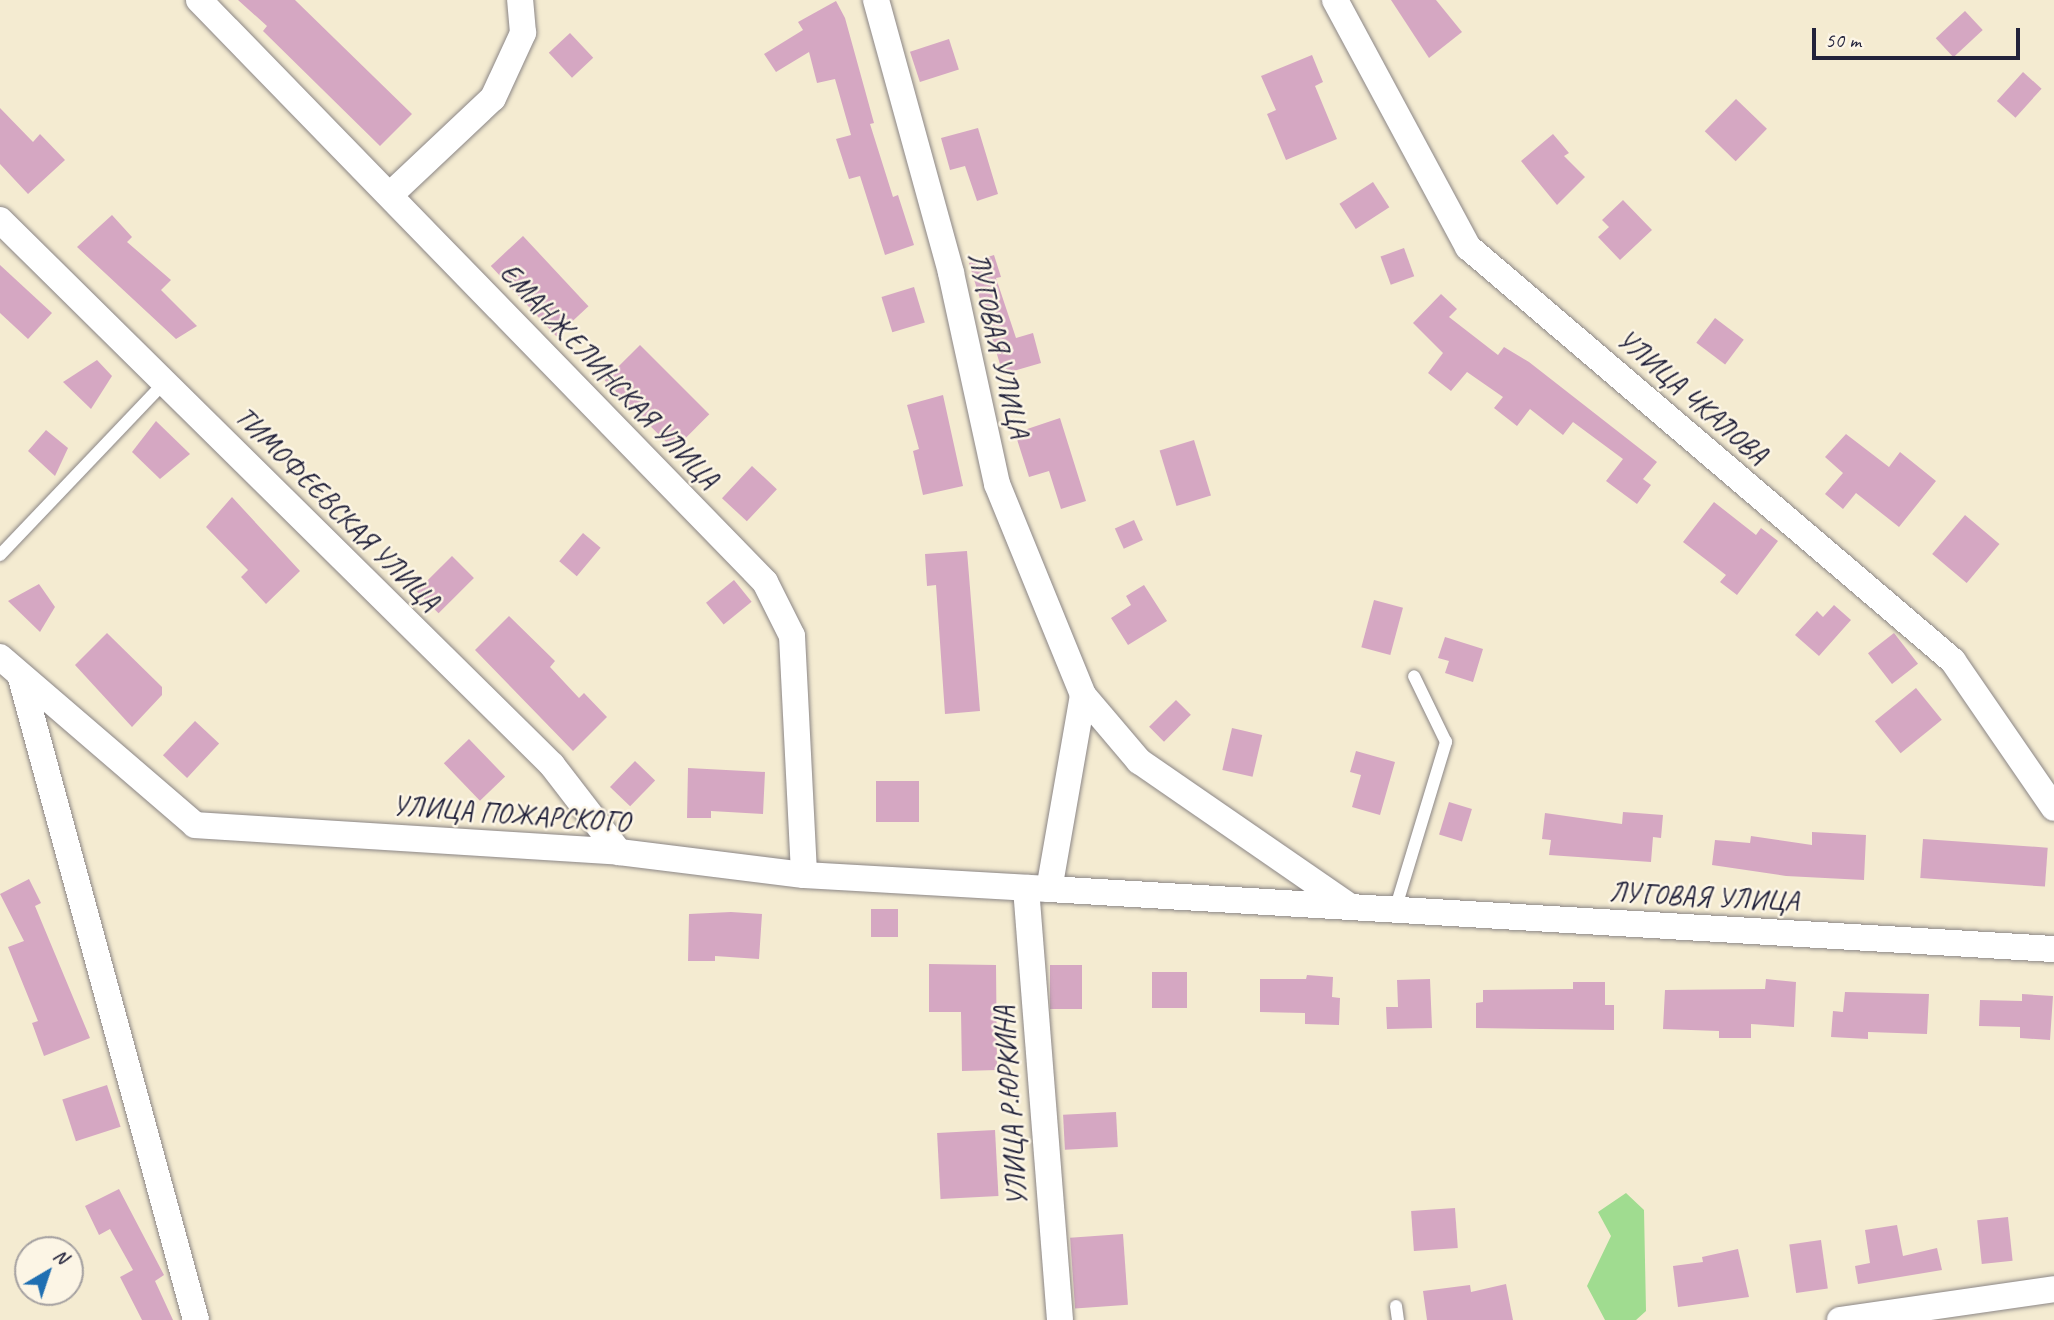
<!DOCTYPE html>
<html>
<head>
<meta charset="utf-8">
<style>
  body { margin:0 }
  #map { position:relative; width:2054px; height:1320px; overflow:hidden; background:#f4ebd1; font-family:Caveat,sans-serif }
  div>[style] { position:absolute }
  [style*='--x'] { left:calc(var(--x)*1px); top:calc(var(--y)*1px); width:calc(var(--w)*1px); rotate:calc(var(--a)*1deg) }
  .green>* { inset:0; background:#a0dc90 }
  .building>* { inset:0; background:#d5a7c2; transform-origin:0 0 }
  .roads { filter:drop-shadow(0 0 2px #8b8686) drop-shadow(0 0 2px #8b8686) }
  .lane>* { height:12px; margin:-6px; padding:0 6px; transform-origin:6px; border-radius:6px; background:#fff }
  .street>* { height:26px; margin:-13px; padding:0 13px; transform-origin:13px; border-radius:13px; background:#fff }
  span { translate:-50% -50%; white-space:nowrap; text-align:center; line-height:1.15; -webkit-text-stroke:5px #fcf5e5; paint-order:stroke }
  .street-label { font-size:28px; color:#22223b }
  .north { position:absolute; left:14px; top:1236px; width:70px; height:70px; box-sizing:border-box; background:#fcf5e5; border:2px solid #a5a1a1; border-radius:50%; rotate:39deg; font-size:19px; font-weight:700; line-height:28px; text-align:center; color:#22223b }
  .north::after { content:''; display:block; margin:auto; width:24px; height:32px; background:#1f6fb2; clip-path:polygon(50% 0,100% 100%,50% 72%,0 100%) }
  .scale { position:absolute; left:1812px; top:28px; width:208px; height:32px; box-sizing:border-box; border:4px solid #22223b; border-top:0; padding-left:9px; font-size:21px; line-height:24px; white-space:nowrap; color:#22223b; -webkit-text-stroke:5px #fcf5e5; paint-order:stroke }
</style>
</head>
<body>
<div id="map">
  <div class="green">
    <div style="clip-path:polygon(1626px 1193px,1644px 1210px,1646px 1311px,1636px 1320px,1605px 1320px,1587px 1286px,1611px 1236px,1598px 1212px)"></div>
  </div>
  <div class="building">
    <div style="clip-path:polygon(238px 0,295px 0,412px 114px,380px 146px,263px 31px,267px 26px)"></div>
    <div style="clip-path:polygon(1391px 0,1436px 0,1462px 32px,1429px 58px)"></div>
    <div style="clip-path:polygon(836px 1px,845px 18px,874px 123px,870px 124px,893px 197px,898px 195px,914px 245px,885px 255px,860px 176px,849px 179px,836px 139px,851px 135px,835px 79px,817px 83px,809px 52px,776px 72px,764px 54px,803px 30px,798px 22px)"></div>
    <div style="left:1965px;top:11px;width:26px;height:40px;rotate:47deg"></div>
    <div style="left:570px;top:33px;width:34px;height:29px;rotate:47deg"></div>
    <div style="left:949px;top:39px;width:32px;height:41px;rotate:72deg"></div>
    <div style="clip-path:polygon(1312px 55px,1323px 82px,1315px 86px,1337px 139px,1286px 160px,1267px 114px,1276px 110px,1261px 76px)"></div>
    <div style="left:2023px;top:72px;width:25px;height:39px;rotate:42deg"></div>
    <div style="left:1736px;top:99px;width:43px;height:45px;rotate:44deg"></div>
    <div style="clip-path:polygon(0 108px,33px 142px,40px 134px,65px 160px,28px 194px,0 164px)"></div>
    <div style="clip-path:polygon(978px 128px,998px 194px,977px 201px,965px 166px,950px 170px,941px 138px)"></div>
    <div style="clip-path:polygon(1553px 134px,1569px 153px,1564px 156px,1585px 177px,1557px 205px,1521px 161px)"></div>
    <div style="left:1373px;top:182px;width:30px;height:40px;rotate:57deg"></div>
    <div style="clip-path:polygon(1623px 200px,1652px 230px,1620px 260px,1598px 237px,1609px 227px,1602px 220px)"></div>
    <div style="clip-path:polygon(112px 215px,132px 237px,127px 242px,171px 280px,161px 290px,197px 326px,176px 339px,77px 247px)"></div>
    <div style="left:523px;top:236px;width:96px;height:44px;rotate:47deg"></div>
    <div style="left:1404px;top:248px;width:30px;height:25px;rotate:70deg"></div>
    <div style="clip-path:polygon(994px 255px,1001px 277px,996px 278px,1016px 338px,1033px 333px,1041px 363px,1003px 374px,969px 263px)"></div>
    <div style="clip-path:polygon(0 265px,52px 313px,28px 339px,0 313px)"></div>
    <div style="left:914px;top:287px;width:37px;height:34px;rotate:73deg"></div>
    <div style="clip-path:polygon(1441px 294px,1457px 309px,1449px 317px,1498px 355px,1504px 347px,1529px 362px,1657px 462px,1643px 479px,1651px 485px,1637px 504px,1606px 481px,1623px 459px,1573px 422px,1563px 435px,1530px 409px,1517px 426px,1494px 408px,1503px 397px,1467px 372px,1451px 391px,1428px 373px,1443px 353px,1413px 323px)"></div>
    <div style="left:1715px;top:318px;width:36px;height:31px;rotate:37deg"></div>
    <div style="left:640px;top:345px;width:98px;height:50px;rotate:45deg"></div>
    <div style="clip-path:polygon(97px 360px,112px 376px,91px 409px,63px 382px)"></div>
    <div style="clip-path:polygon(943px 395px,963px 486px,923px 495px,913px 451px,919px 449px,907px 405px)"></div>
    <div style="clip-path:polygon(1060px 418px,1086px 501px,1061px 509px,1049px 471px,1029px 477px,1015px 433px)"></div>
    <div style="clip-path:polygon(156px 421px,190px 454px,160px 479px,132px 452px)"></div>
    <div style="clip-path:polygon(46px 430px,68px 448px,55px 476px,28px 451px)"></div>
    <div style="clip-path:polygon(1846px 434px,1889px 467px,1900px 452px,1936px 481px,1899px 527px,1856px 493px,1843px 509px,1825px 494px,1843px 473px,1825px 457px)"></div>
    <div style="left:1194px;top:440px;width:58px;height:36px;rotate:73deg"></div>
    <div style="left:752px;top:466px;width:34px;height:44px;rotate:43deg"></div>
    <div style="clip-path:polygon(232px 497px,300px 571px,266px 604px,241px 577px,248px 570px,206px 527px)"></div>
    <div style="clip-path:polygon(1714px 502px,1756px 535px,1761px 528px,1778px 541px,1737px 595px,1720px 582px,1726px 575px,1683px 542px)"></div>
    <div style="left:1965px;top:515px;width:45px;height:51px;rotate:40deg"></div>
    <div style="left:1134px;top:520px;width:22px;height:21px;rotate:66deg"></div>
    <div style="left:583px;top:533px;width:23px;height:37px;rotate:40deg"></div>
    <div style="clip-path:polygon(967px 551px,980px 711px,945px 714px,936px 585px,927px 586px,925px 554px)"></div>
    <div style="left:452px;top:556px;width:31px;height:50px;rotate:45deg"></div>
    <div style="left:734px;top:580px;width:28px;height:36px;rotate:51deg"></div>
    <div style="clip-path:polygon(39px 584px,55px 607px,40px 632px,8px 601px)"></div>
    <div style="clip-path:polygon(1144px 585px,1167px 621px,1128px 645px,1111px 618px,1131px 605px,1126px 596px)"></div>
    <div style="left:1374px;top:600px;width:30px;height:49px;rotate:15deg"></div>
    <div style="clip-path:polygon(1834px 605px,1851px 620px,1819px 656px,1795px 635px,1817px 611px,1823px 617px)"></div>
    <div style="clip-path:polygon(509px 616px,555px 661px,550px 667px,579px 698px,584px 693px,607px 717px,573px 751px,475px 650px)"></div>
    <div style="clip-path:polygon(107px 633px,162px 687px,162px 695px,132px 727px,75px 665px)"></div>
    <div style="left:1894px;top:633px;width:39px;height:33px;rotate:52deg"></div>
    <div style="clip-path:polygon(1445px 637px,1483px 649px,1473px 682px,1445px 673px,1449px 661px,1438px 658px)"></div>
    <div style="left:1916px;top:688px;width:41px;height:53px;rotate:51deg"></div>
    <div style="left:1176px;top:700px;width:21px;height:38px;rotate:45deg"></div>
    <div style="left:195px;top:721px;width:33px;height:47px;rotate:43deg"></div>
    <div style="left:1232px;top:728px;width:31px;height:43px;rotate:13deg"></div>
    <div style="left:469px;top:739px;width:52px;height:35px;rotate:46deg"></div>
    <div style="clip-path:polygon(1356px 751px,1395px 762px,1380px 815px,1352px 807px,1361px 775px,1350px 772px)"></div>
    <div style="left:635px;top:761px;width:28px;height:36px;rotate:44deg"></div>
    <div style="clip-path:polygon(688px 768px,765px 772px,763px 814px,711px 811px,711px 818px,687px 818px)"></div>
    <div style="left:876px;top:781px;width:43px;height:41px"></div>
    <div style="left:1449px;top:802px;width:24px;height:34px;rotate:17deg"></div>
    <div style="clip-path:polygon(1623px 812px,1663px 815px,1661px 838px,1653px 837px,1651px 862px,1549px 855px,1551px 840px,1542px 839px,1545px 813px,1622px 824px)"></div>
    <div style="clip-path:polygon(1812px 832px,1866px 835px,1864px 880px,1786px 876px,1712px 865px,1715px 840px,1750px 843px,1751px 836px,1812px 845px)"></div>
    <div style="left:1923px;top:839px;width:125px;height:39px;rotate:4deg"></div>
    <div style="clip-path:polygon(29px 879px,41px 903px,35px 906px,90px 1038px,44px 1056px,32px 1023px,38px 1021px,8px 947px,24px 941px,0 894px)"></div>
    <div style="left:871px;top:909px;width:27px;height:28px"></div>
    <div style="clip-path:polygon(731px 912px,762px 914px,759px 959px,715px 956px,715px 961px,688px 961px,689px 914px)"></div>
    <div style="clip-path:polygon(929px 964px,996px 965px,997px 1070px,962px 1071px,961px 1012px,929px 1012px)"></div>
    <div style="left:1050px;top:965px;width:32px;height:44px"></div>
    <div style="left:1152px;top:972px;width:35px;height:36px"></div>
    <div style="clip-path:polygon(1307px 975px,1333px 977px,1332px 997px,1340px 998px,1339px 1025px,1305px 1024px,1305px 1013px,1260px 1012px,1260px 979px,1306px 979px)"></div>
    <div style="clip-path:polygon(1430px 979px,1432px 1028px,1387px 1029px,1386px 1007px,1398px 1007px,1397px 980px)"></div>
    <div style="clip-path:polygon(1766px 979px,1796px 982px,1794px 1027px,1751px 1024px,1751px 1038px,1719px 1038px,1719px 1031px,1663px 1029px,1665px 990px,1765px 989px)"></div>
    <div style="clip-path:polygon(1573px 982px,1605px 982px,1605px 1005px,1614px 1005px,1614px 1030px,1476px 1028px,1476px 1003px,1483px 1002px,1483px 990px,1573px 989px)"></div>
    <div style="clip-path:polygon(1845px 992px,1929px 994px,1927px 1034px,1868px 1032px,1868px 1039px,1831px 1037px,1833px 1011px,1843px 1012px)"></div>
    <div style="clip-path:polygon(2022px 994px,2053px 996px,2050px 1040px,2020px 1038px,2020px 1027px,1979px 1026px,1980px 1000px,2022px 1001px)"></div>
    <div style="left:107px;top:1085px;width:44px;height:47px;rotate:72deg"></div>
    <div style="left:1116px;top:1112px;width:35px;height:53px;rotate:87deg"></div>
    <div style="left:995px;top:1130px;width:66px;height:58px;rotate:87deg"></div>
    <div style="clip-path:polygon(119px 1189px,164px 1275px,155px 1281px,173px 1320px,142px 1320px,120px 1277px,133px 1270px,110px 1229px,99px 1235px,85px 1206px)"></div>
    <div style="left:1455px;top:1208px;width:40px;height:44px;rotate:86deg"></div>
    <div style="left:2008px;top:1217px;width:44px;height:31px;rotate:84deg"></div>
    <div style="clip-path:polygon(1897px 1225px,1903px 1256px,1937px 1248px,1942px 1270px,1858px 1284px,1855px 1266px,1870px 1263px,1865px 1230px)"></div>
    <div style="left:1123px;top:1234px;width:71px;height:53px;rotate:86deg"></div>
    <div style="left:1821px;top:1240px;width:49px;height:32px;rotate:82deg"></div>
    <div style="clip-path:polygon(1738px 1249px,1749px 1297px,1678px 1307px,1673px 1266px,1703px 1262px,1702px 1257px)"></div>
    <div style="clip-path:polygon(1506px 1284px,1513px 1320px,1427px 1320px,1423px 1291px,1470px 1285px,1471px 1292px)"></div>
  </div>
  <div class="roads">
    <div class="lane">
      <div style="--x:0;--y:555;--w:238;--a:-46.4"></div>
      <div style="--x:1395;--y:910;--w:176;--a:-73.1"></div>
      <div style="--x:1446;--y:742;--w:73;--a:-115.9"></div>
      <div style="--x:1396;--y:1306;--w:14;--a:82"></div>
    </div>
    <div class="street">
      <div style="--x:199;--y:0;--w:812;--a:45.8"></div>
      <div style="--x:765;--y:582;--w:60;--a:63.4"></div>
      <div style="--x:792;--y:636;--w:239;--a:87.1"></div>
      <div style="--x:876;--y:0;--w:283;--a:74.6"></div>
      <div style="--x:951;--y:273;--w:216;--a:77.7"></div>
      <div style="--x:997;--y:484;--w:228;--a:67.8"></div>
      <div style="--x:1083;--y:695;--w:197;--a:99.9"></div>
      <div style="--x:1049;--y:889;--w:1007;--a:3.42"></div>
      <div style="--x:1335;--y:0;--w:281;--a:61.7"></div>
      <div style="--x:1468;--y:247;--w:638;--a:40.48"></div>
      <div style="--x:1953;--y:661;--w:178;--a:55.5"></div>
      <div style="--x:390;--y:195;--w:141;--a:-43.3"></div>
      <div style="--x:493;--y:98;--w:72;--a:-65.2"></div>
      <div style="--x:523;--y:33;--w:33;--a:-95"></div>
      <div style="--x:0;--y:220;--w:776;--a:44.63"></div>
      <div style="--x:552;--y:765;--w:110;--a:52.4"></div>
      <div style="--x:0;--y:657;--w:257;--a:40.7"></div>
      <div style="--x:195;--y:825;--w:425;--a:3.6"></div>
      <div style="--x:619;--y:852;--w:186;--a:7.1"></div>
      <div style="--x:804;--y:875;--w:245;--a:3.3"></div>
      <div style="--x:21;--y:678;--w:665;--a:74.75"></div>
      <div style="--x:1083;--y:695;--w:87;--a:49.7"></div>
      <div style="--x:1139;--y:761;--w:255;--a:34.6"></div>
      <div style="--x:1026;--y:888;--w:433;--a:85.5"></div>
      <div style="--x:1840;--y:1320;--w:216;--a:-8.2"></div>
    </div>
  </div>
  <div class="street-label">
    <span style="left:998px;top:345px;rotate:77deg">ЛУГОВАЯ УЛИЦА</span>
    <span style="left:609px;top:376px;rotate:46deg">ЕМАНЖЕЛИНСКАЯ УЛИЦА</span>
    <span style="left:1692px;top:397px;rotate:41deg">УЛИЦА ЧКАЛОВА</span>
    <span style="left:337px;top:509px;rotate:45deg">ТИМОФЕЕВСКАЯ УЛИЦА</span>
    <span style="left:511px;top:814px;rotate:4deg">УЛИЦА ПОЖАРСКОГО</span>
    <span style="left:1704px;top:897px;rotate:3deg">ЛУГОВАЯ УЛИЦА</span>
    <span style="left:1011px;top:1106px;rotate:-94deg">УЛИЦА Р.ЮРКИНА</span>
  </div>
  <div class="north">N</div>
  <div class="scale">50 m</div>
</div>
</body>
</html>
